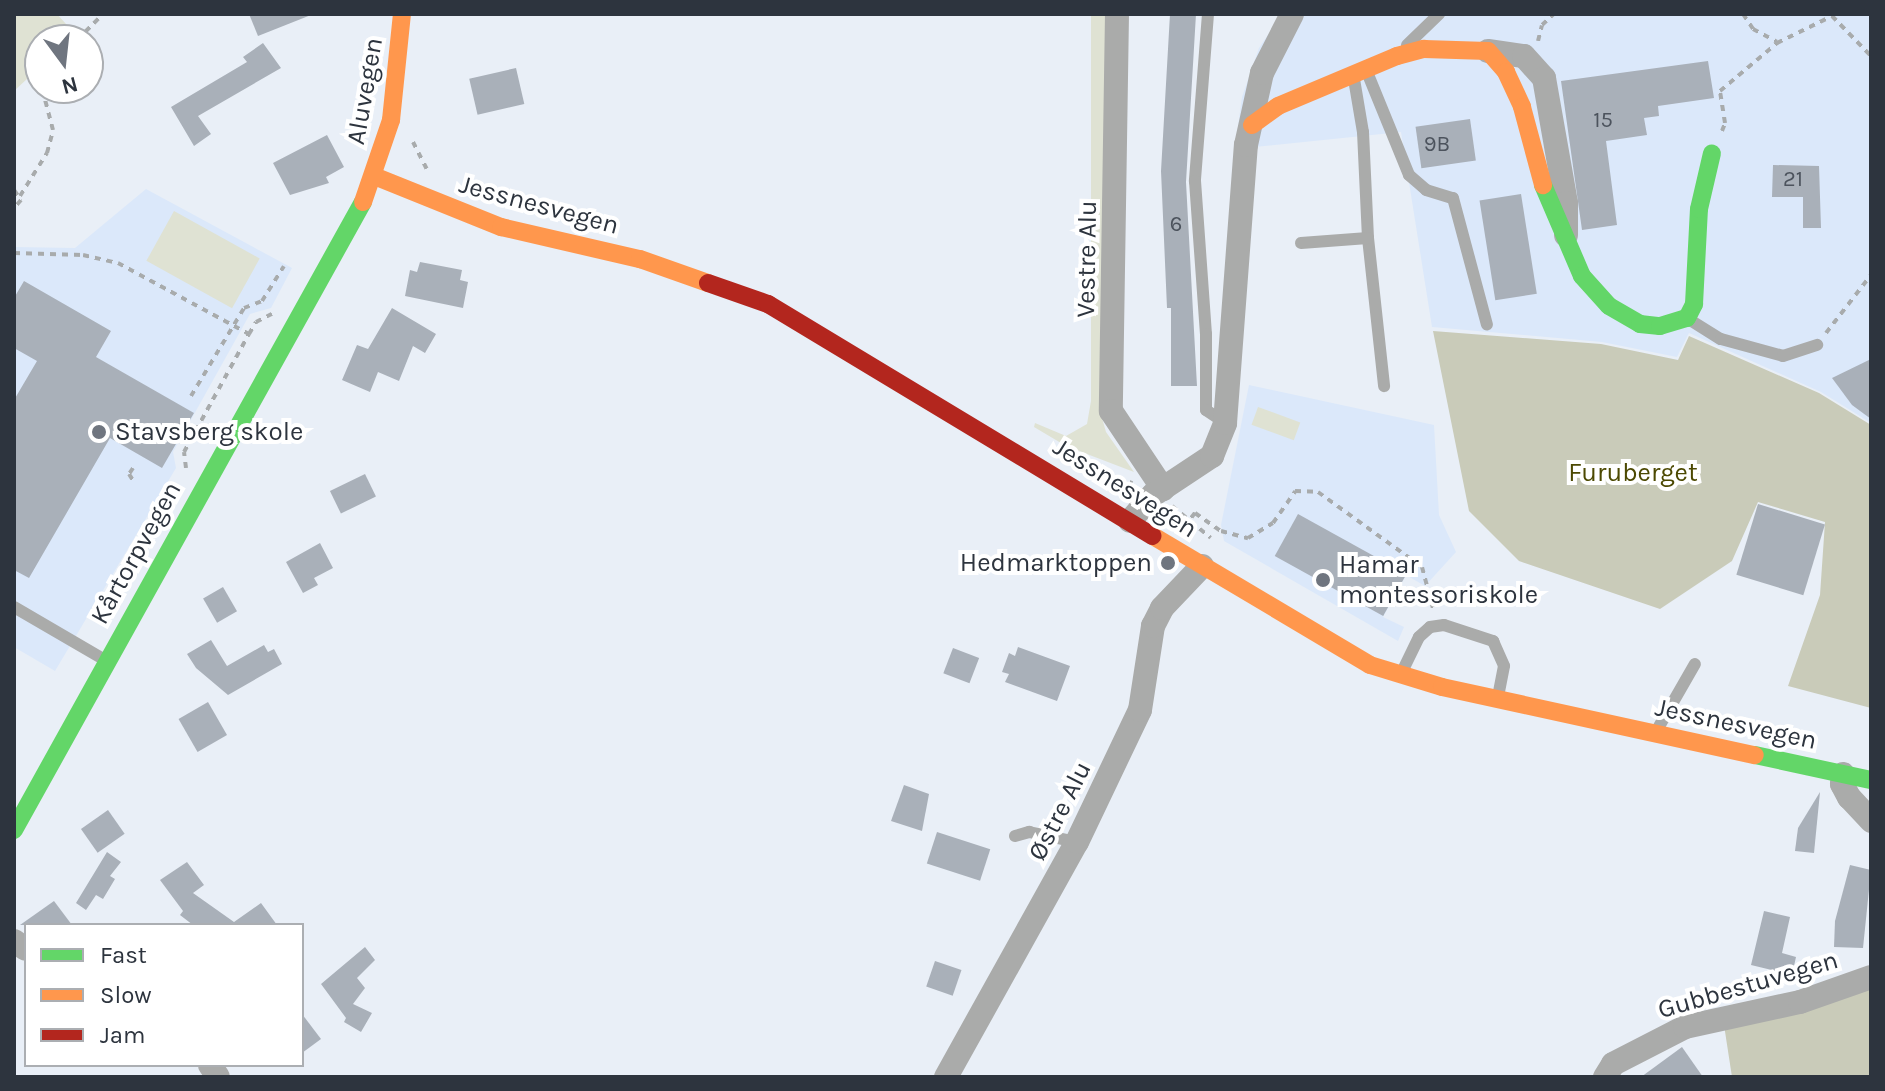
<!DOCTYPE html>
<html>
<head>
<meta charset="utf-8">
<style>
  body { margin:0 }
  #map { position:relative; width:1885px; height:1091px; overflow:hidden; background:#e9eff7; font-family:Karla,sans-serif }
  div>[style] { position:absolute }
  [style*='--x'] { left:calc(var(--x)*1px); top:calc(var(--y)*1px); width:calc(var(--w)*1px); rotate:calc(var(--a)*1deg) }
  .built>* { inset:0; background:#dbe8fa }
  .green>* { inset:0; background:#dfe2d3; transform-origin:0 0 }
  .forest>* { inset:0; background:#c9cbb9 }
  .building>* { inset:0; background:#a9b0b9; transform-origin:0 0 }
  .path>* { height:4px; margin-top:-2px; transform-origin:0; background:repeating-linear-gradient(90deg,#a8abac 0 6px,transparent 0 12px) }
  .lane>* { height:12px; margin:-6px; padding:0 6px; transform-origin:6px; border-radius:6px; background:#aaabaa }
  .street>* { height:24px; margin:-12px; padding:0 12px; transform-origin:12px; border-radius:12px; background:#aaabaa }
  .fast>* { height:18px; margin:-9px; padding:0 9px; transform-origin:9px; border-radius:9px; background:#63d668 }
  .slow>* { height:18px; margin:-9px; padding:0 9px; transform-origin:9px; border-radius:9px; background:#ff974d }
  .jam>* { height:18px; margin:-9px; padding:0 9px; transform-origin:9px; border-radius:9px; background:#b3261e }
  .dots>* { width:22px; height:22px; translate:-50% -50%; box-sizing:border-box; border:4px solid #fff; border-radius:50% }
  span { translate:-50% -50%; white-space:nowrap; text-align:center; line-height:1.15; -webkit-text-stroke:8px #fff; paint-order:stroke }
  .number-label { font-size:22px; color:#4c535d }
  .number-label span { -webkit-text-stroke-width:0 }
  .street-label { font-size:26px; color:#2d343e }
  .poi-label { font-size:26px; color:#2d343e }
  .left { translate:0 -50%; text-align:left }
  .right { translate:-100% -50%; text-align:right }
  .park-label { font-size:26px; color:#4c4902 }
  .frame { position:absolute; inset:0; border:16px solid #2d343e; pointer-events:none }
  .legend { position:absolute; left:24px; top:923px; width:280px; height:144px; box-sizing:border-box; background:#fff; border:2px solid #abaeb2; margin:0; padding:10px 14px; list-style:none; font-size:24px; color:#2d343e }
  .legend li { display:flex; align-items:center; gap:16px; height:40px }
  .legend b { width:40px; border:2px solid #abaeb2 }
  .north { position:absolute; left:24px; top:24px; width:80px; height:80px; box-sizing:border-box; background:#fff; border:2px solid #abaeb2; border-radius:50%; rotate:165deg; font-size:22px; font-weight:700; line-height:32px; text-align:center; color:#2d343e }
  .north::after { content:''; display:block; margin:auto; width:28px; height:36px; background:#6f757f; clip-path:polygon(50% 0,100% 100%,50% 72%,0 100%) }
</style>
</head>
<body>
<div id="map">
  <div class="built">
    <div style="clip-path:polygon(1282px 14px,1871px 14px,1871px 423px,1821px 392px,1689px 333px,1677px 357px,1602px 342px,1432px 327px,1401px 132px,1235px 149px,1242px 97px,1259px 48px)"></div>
    <div style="clip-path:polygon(146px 189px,292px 268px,271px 308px,250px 314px,173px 452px,176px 468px,55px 671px,14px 647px,14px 247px,75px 248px)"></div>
    <div style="clip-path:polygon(1249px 385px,1434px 425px,1439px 515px,1456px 552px,1425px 586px,1406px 575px,1383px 617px,1404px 627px,1398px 641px,1224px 541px,1221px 525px)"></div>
  </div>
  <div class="green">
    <div style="clip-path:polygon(14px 14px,57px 14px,75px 34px,68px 40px,40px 40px,40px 67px,14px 91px)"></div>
    <div style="clip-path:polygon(1091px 14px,1111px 14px,1100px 411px,1106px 432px,1134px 472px,1066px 446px,1034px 427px,1035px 423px,1066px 436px,1087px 424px,1091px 401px)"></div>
    <div style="left:174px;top:211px;width:98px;height:57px;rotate:29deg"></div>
    <div style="left:1258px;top:407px;width:45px;height:19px;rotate:20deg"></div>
  </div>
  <div class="forest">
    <div style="clip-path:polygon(1433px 331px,1601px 344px,1678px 360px,1689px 336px,1819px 393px,1871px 425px,1871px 708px,1788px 686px,1820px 595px,1825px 522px,1758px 502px,1732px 561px,1660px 609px,1519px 561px,1469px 511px)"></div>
    <div style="clip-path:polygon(1871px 989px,1871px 1077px,1732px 1077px,1724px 1025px)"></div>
  </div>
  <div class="building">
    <div style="clip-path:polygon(249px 14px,311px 14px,311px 15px,258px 36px)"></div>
    <div style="clip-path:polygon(1170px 14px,1196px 14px,1186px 182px,1197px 386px,1171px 386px,1171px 308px,1167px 308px,1161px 171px)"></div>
    <div style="clip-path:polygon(263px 43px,281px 68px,198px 116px,211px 134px,194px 146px,171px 107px,247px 62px,243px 57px)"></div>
    <div style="clip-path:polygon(1708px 61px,1714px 98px,1658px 106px,1659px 116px,1644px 118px,1647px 135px,1606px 141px,1617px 225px,1582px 230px,1561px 81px)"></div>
    <div style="left:516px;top:68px;width:37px;height:48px;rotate:77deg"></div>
    <div style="left:1470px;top:119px;width:42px;height:55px;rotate:82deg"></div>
    <div style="clip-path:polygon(327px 135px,344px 167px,326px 177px,329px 183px,290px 195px,273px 163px)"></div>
    <div style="clip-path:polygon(1773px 165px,1819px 166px,1821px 228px,1803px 228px,1803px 197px,1772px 197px)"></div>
    <div style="left:1521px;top:194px;width:101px;height:42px;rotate:81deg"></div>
    <div style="clip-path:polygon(420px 262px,462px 270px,460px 280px,468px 282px,463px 308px,405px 296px,410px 270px,417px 272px)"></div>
    <div style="clip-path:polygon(24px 281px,111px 331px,96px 357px,194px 413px,162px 468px,110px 438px,29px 578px,14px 570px,14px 400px,37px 361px,14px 348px,14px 298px)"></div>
    <div style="clip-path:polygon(392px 308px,436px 334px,425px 353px,413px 346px,399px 381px,378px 372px,370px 392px,342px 380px,357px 345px,368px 349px)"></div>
    <div style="clip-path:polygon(1871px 359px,1871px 419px,1852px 405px,1832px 378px)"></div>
    <div style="left:365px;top:474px;width:25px;height:39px;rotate:64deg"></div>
    <div style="left:1758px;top:504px;width:70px;height:74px;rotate:17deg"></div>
    <div style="left:1298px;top:514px;width:124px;height:48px;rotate:29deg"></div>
    <div style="clip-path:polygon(320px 543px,333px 568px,314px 578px,318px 585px,303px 593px,286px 562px)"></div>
    <div style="left:223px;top:587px;width:28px;height:23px;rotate:60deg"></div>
    <div style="clip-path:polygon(211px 640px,227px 666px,264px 645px,268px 652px,274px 649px,282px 664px,228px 695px,196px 668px,187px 654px)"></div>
    <div style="clip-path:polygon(1018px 647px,1070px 666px,1057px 701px,1005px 682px,1009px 674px,1002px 672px,1009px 653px,1015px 656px)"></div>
    <div style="left:953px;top:648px;width:28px;height:27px;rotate:21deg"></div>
    <div style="left:208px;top:702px;width:38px;height:34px;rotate:60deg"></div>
    <div style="clip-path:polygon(904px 785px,929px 794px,922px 831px,891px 821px)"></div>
    <div style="clip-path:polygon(1820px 792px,1814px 853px,1795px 851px,1798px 828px)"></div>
    <div style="left:108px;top:810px;width:29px;height:33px;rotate:55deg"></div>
    <div style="left:937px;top:832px;width:56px;height:33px;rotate:18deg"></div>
    <div style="clip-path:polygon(107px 852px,121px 862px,110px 876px,115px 879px,103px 899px,96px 895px,86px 910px,76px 903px)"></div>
    <div style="clip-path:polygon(187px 862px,204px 885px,193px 893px,234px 922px,261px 903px,277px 925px,193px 925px,180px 915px,183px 911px,160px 880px)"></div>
    <div style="clip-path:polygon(1850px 865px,1871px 870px,1863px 948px,1834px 947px,1835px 921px)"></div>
    <div style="clip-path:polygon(54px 901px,72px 925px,20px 925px)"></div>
    <div style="clip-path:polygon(1764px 911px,1790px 917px,1782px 953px,1796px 957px,1792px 975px,1751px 965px)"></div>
    <div style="clip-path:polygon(365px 947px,375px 960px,357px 978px,365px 988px,353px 1004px,372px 1013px,361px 1032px,344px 1022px,346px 1018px,321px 984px)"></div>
    <div style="left:935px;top:961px;width:28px;height:27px;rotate:19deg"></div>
    <div style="clip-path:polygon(302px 1014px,321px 1039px,302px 1053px)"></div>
    <div style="clip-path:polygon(1682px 1047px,1703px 1077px,1641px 1077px)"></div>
  </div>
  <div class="path">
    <div style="--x:1743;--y:14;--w:18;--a:56"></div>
    <div style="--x:1753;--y:29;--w:27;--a:28"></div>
    <div style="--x:1832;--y:16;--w:56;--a:45.7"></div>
    <div style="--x:77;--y:40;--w:37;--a:-45"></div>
    <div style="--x:1538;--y:41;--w:16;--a:-76"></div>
    <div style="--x:1542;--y:25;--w:16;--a:-43"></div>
    <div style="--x:1722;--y:131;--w:9;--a:-69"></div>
    <div style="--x:1725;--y:123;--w:32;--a:-99"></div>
    <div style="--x:1720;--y:91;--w:75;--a:-40.1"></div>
    <div style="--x:1777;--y:43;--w:61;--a:-26.1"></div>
    <div style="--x:413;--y:142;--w:30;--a:63"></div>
    <div style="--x:14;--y:190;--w:12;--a:55"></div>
    <div style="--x:21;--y:200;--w:11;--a:131"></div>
    <div style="--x:20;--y:196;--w:51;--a:-57.9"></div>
    <div style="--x:47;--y:153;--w:24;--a:-75"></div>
    <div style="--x:53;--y:130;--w:43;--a:-104.7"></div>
    <div style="--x:14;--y:253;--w:69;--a:1.7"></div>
    <div style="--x:83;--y:255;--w:36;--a:13"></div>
    <div style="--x:118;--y:263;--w:149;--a:28.5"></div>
    <div style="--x:1826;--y:333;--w:73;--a:-52.2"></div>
    <div style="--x:191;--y:396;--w:103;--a:-58.9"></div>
    <div style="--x:244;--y:308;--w:19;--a:-21"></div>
    <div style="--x:262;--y:301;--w:41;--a:-57.8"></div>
    <div style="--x:133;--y:468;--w:7;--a:124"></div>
    <div style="--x:129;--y:474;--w:9;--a:58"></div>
    <div style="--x:186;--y:468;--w:16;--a:-97"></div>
    <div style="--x:184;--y:452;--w:135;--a:-61.2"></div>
    <div style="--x:249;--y:334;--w:14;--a:-60"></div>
    <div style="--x:256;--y:322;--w:18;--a:-27"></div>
    <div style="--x:1107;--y:474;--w:27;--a:20"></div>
    <div style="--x:1172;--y:506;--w:50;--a:39.4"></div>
    <div style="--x:1184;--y:527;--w:18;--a:-52"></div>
    <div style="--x:1195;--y:513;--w:32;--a:35"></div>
    <div style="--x:1221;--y:531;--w:28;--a:15"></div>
    <div style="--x:1248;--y:538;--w:29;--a:-31"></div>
    <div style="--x:1273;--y:523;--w:39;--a:-55"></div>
    <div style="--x:1295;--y:491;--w:23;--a:2"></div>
    <div style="--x:1318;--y:492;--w:128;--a:35.8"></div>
    <div style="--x:1422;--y:567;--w:47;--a:75.1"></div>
  </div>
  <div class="lane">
    <div style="--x:1208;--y:14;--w:168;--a:94.5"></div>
    <div style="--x:1195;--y:181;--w:153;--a:85.9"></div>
    <div style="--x:1206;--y:334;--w:76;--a:90"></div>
    <div style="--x:1206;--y:410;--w:23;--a:34"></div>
    <div style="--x:1407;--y:45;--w:45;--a:-44.1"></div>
    <div style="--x:1367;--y:72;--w:111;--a:67.8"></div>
    <div style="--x:1409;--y:175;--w:23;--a:41"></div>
    <div style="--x:1426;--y:190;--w:28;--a:17"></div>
    <div style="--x:1453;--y:198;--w:131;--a:75"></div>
    <div style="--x:1354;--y:79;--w:54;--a:80.4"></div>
    <div style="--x:1363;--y:132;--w:106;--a:87.3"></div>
    <div style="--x:1368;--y:238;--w:149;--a:83.8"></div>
    <div style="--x:1301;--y:243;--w:67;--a:-4.3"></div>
    <div style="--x:1690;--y:320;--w:36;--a:32"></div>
    <div style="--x:1721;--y:339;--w:64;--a:15.3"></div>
    <div style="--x:1783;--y:356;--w:36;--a:-18"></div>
    <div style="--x:14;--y:607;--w:105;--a:30.2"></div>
    <div style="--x:1401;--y:674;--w:41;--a:-64.1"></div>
    <div style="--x:1419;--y:637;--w:15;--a:-42"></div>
    <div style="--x:1430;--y:627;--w:14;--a:-8"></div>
    <div style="--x:1444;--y:625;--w:52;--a:18.1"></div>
    <div style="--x:1493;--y:641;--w:27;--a:66"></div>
    <div style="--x:1504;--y:666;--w:31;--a:101"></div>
    <div style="--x:1657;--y:730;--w:76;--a:-60.1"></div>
    <div style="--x:1015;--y:836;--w:15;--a:-16"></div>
    <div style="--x:1029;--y:832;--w:49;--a:11.8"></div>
  </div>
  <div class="street">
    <div style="--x:1117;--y:14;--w:397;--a:90.9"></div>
    <div style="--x:1111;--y:411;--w:94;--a:56.3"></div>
    <div style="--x:1488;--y:51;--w:36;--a:8"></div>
    <div style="--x:1524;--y:56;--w:30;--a:48"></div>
    <div style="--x:1544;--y:78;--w:127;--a:80"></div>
    <div style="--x:1566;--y:203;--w:32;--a:90"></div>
    <div style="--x:1130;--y:521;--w:35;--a:-49"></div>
    <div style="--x:1153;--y:495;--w:71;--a:-33.5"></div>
    <div style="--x:1212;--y:456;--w:35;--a:-68"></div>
    <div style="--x:1225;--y:423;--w:279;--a:-85.7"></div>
    <div style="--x:1246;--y:145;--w:74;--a:-77.5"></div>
    <div style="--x:1262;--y:73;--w:66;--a:-63"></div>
    <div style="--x:1843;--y:774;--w:10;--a:96"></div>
    <div style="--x:1842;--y:784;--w:15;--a:62"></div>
    <div style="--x:1849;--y:797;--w:33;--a:47"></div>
    <div style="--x:14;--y:941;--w:14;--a:34"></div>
    <div style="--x:210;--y:1065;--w:14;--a:56"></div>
    <div style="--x:946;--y:1077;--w:269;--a:-60.9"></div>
    <div style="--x:1077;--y:842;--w:146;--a:-64.5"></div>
    <div style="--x:1140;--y:710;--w:85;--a:-81.2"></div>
    <div style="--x:1153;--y:626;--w:20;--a:-63"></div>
    <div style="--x:1162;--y:608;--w:58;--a:-46.4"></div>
    <div style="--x:1605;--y:1077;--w:15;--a:-58"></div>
    <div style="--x:1613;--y:1064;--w:81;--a:-27.2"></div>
    <div style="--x:1685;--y:1027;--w:118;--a:-12.3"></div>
    <div style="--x:1800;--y:1002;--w:75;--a:-19.4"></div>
  </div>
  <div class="fast">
    <div style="--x:1543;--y:185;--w:99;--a:66.8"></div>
    <div style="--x:1582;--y:276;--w:40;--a:48"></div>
    <div style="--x:1609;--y:306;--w:36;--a:30"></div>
    <div style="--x:1640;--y:324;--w:20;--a:6"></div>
    <div style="--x:1660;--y:326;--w:28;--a:-17"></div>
    <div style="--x:1687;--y:318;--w:16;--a:-63"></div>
    <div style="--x:1694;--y:304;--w:95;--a:-87"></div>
    <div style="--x:1699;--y:209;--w:57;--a:-76.9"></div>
    <div style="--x:1755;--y:755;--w:119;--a:12.2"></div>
    <div style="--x:14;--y:830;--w:718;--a:-60.94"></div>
  </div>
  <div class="slow">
    <div style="--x:1252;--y:125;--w:32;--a:-36"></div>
    <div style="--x:1278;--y:106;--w:129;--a:-22.8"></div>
    <div style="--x:1397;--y:56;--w:28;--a:-15"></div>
    <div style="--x:1424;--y:49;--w:64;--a:1.8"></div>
    <div style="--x:1488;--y:51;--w:28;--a:49"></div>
    <div style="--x:1506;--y:72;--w:38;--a:65"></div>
    <div style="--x:1522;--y:107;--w:81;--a:74.9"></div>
    <div style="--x:374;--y:176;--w:137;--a:21.9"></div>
    <div style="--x:501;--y:227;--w:143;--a:13"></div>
    <div style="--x:640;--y:259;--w:72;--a:19.4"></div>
    <div style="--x:363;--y:202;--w:87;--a:-71.1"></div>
    <div style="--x:391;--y:120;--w:107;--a:-84.1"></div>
    <div style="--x:1153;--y:536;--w:252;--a:30.7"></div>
    <div style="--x:1370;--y:665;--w:75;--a:17"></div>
    <div style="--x:1442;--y:687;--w:320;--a:12.3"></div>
  </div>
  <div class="jam">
    <div style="--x:708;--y:283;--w:64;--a:19.3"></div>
    <div style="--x:768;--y:304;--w:449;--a:31.1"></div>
  </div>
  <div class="dots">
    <div style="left:99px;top:432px;background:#6f757f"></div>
    <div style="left:1168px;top:563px;background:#6f757f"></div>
    <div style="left:1323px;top:580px;background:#6f757f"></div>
  </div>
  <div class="number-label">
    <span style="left:1603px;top:121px">15</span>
    <span style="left:1437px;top:145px">9B</span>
    <span style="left:1793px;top:180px">21</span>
    <span style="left:1176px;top:225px">6</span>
  </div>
  <div class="street-label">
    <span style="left:365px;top:91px;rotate:-80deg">Aluvegen</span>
    <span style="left:539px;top:205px;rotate:15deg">Jessnesvegen</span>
    <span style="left:1087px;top:259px;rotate:-89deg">Vestre Alu</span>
    <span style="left:1125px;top:488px;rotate:32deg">Jessnesvegen</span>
    <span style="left:136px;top:553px;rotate:-61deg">Kårtorpvegen</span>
    <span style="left:1736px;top:724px;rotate:12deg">Jessnesvegen</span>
    <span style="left:1060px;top:811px;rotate:-63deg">Østre Alu</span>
    <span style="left:1748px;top:985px;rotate:-16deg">Gubbestuvegen</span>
  </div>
  <div class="poi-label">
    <span class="left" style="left:115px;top:432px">Stavsberg skole</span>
    <span class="right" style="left:1152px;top:563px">Hedmarktoppen</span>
    <span class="left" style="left:1339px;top:580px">Hamar<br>montessoriskole</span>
  </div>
  <div class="park-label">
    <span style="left:1633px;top:473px">Furuberget</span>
  </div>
  <div class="frame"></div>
  <ul class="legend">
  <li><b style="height:10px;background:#63d668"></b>Fast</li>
  <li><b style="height:10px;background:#ff974d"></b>Slow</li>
  <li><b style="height:10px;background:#b3261e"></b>Jam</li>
  </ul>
  <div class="north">N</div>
</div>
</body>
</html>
